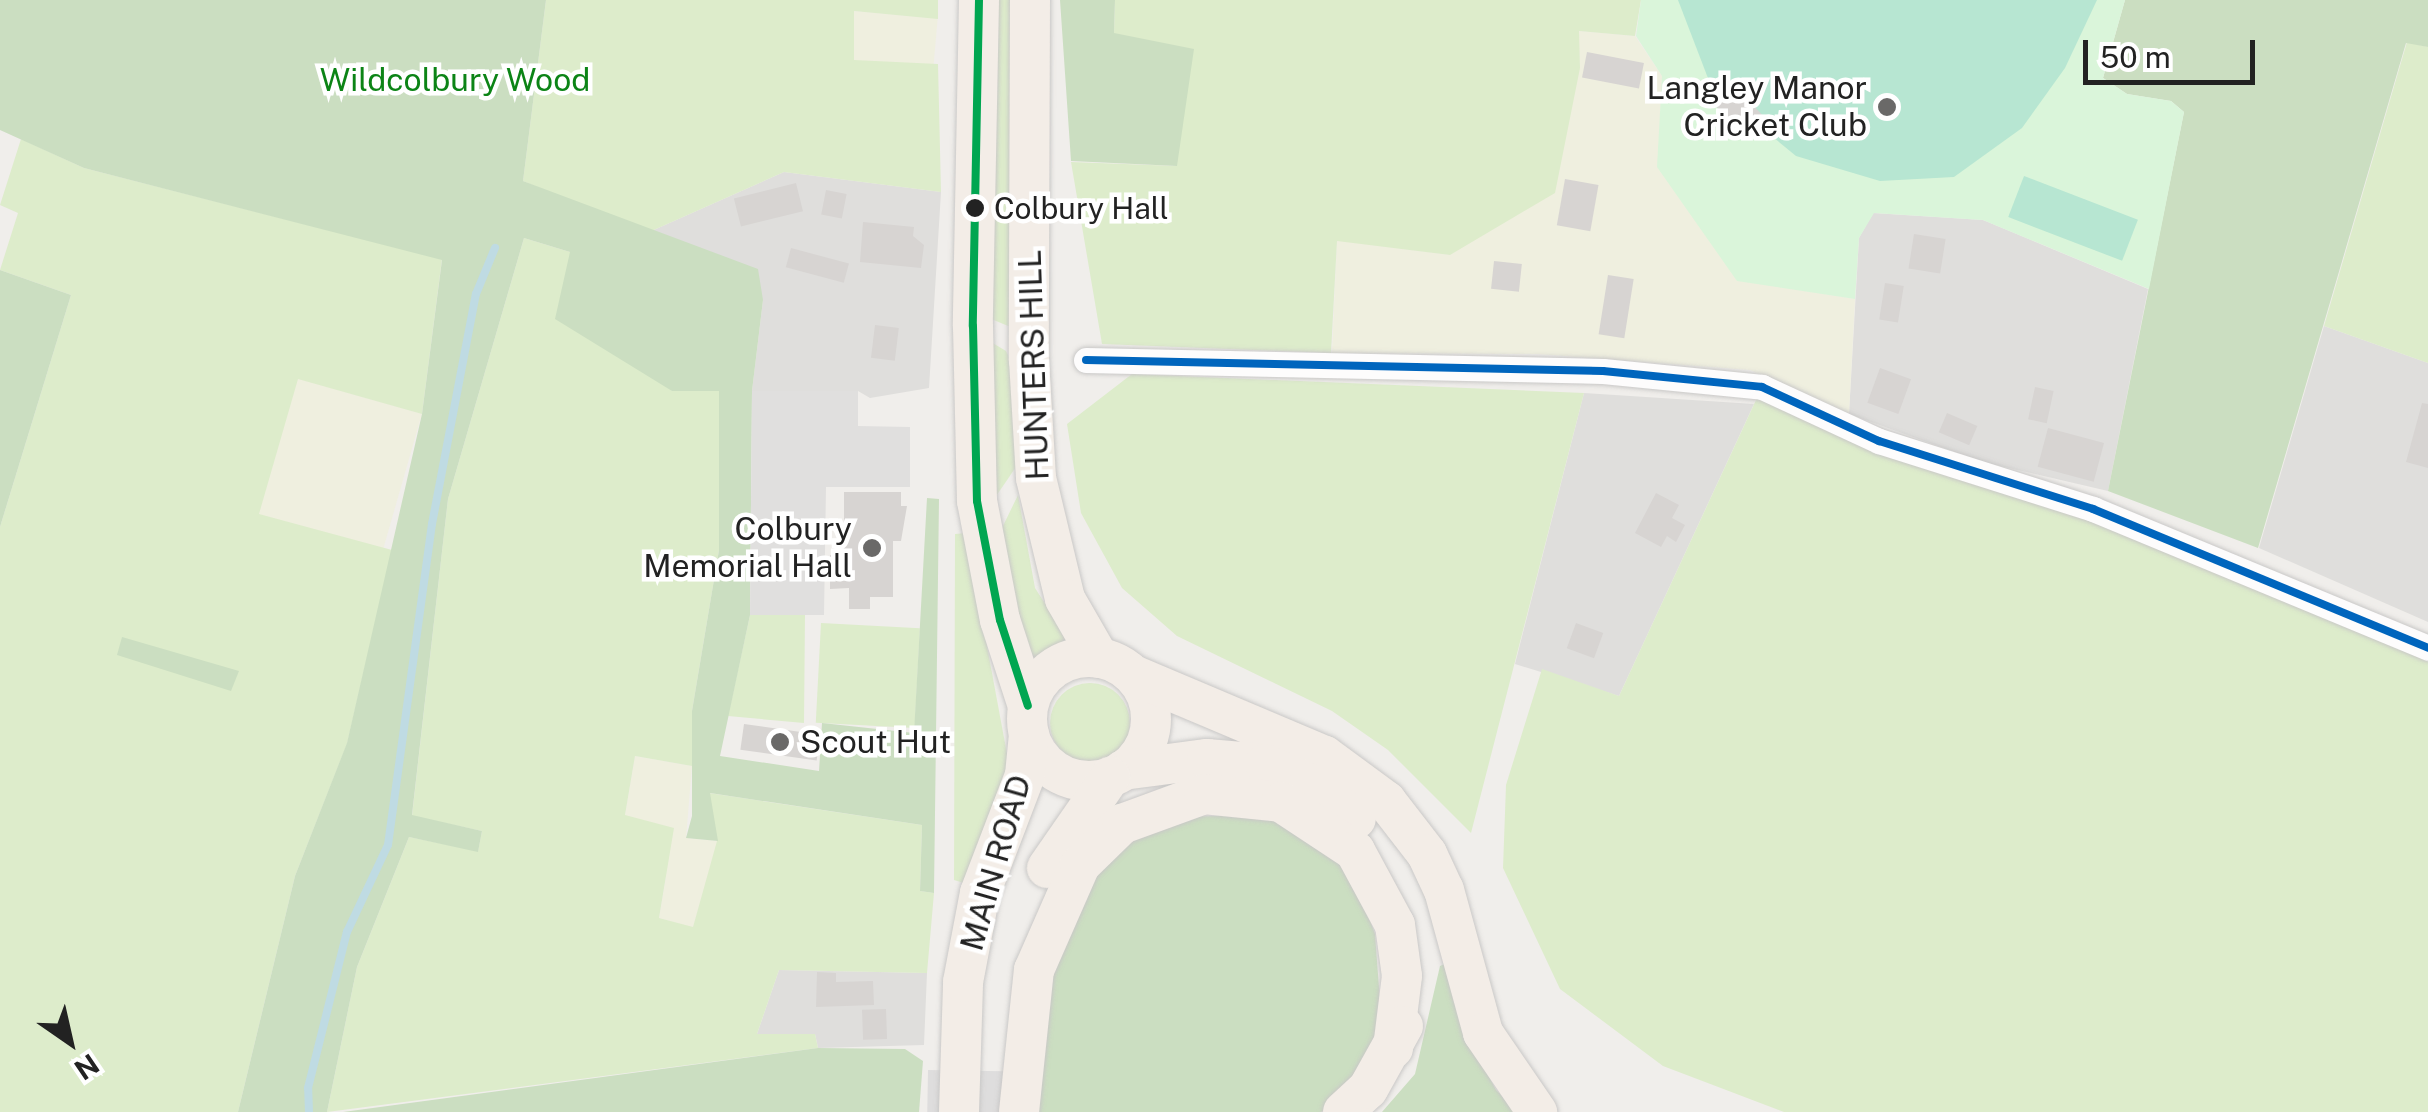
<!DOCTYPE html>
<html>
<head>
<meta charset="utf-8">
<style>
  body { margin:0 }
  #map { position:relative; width:2428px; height:1112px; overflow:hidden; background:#f0eeeb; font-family:"Public Sans",sans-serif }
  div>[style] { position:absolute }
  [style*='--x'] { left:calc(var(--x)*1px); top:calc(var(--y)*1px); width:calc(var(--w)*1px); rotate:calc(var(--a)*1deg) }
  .residential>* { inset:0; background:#dfdedc }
  .farmland>* { inset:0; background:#efefdf; transform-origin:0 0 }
  .grass>* { inset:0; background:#ddeccb; transform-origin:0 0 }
  .round { border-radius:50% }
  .forest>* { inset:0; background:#cbdec1 }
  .park>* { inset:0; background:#daf5da }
  .pitch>* { inset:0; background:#b7e6d2; transform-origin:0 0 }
  .parking>* { inset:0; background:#e0dfde }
  .pier>* { inset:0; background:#dedddd; transform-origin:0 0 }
  .stream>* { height:8px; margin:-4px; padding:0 4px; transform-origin:4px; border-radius:4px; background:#bfdbe3 }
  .building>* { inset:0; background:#d7d4d2; transform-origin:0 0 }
  .roads { filter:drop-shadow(0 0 2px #c9c8c7) drop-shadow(0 0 2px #c9c8c7) }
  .minor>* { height:25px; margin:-12.5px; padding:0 12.5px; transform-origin:12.5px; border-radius:12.5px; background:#fdfcfc }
  .primary>* { height:40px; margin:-20px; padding:0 20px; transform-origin:20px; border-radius:20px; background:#f3ede7 }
  .primary>.ring { margin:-20px; padding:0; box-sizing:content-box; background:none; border:40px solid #f3ede7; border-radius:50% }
  .bus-1>* { height:8px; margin:-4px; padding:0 4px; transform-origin:4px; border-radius:4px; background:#00a651 }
  .bus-2>* { height:8px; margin:-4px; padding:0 4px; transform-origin:4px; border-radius:4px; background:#0065bd }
  .dots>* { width:28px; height:28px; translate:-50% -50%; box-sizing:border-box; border:5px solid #fff; border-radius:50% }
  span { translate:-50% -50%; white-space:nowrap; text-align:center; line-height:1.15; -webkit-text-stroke:9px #fff; paint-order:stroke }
  .bus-label { font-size:30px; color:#222 }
  .left { translate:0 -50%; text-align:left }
  .park-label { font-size:32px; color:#0c8416 }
  .poi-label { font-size:32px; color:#222 }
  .right { translate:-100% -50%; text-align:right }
  .street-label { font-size:32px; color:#222 }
  .north { position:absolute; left:20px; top:992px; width:100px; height:100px; -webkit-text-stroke:8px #fff; paint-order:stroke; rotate:146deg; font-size:28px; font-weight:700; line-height:40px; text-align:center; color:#222 }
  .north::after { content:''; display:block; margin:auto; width:35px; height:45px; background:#222; clip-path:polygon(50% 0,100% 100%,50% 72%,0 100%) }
  .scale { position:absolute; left:2083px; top:40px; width:172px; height:45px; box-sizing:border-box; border:5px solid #222; border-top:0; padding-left:12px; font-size:30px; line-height:35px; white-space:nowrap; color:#222; -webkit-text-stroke:8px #fff; paint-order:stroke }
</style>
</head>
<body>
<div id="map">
  <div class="residential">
    <div style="clip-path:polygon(784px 172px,941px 192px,929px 388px,870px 398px,858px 391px,752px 391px,763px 300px,647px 233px)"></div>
    <div style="clip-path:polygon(1873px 213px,1983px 220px,2148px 289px,2108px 491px,1983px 462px,1849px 414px,1859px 238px)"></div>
    <div style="clip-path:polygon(2324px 326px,2428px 363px,2428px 622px,2259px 548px)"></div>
    <div style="clip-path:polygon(1584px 393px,1754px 404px,1619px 696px,1515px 664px)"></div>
    <div style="clip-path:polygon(779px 970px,927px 973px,924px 1045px,818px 1048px,815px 1034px,757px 1034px)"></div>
  </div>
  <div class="farmland">
    <div style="left:854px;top:11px;width:84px;height:50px;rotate:5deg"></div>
    <div style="clip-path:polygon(1578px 31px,1635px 36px,1662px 76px,1658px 167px,1737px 280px,1855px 299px,1849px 414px,1750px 370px,1537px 354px,1332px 353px,1337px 240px,1450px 255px,1580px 68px)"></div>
    <div style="left:297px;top:378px;width:130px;height:142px;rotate:16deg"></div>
    <div style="clip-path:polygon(635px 756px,692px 766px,686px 838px,718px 841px,693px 928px,659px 918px,666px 877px,625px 815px)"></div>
  </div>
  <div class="grass">
    <div style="clip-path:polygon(546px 0,938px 0,938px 19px,854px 11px,854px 60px,938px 64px,941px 192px,784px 172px,647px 233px,523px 181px)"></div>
    <div style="clip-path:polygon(992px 0,1011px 0,1013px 328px,984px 316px)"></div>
    <div style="clip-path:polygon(1115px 0,1641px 0,1635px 36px,1579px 31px,1580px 68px,1555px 193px,1450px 255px,1337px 241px,1331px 353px,1102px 344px,1071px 162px,1177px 166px,1114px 33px)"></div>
    <div style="clip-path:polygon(2407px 42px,2428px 47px,2428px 363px,2324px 326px)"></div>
    <div style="clip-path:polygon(21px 139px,84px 168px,442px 259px,422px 414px,298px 379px,259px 514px,392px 550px,347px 744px,295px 876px,238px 1112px,0 1112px,0 527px,71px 295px,0 270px,18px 213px,0 205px)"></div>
    <div style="clip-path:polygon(524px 238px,570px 252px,672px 391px,719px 391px,719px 550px,692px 711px,692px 766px,635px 756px,625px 815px,674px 828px,659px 918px,693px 927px,717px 841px,709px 793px,922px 825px,920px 891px,934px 893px,927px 973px,779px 970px,757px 1034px,815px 1034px,818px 1048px,327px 1112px,357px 967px,409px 837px,478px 851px,482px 831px,412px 816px,448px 499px)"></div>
    <div style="clip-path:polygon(986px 339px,1006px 351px,1014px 367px,1016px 467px,990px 505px)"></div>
    <div style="clip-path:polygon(1132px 374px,1584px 393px,1471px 833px,1388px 750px,1332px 711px,1177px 636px,1122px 588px,1081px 513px,1067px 424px)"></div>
    <div style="clip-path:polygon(1762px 387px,2428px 648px,2428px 1112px,1784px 1112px,1663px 1066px,1560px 989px,1503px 868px,1506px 785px,1542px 669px,1619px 696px)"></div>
    <div style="clip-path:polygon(1018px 495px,1035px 588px,1069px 641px,1025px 670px,1002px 528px)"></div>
    <div style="clip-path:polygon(966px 533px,1010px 770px,970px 885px,954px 880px,955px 534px)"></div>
    <div style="clip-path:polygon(750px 615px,805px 615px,804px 723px,728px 716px)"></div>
    <div style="left:821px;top:623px;width:99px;height:100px;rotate:3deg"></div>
    <div class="round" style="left:1050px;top:683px;width:80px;height:80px"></div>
  </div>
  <div class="forest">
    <div style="clip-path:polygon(0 0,546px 0,523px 181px,758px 269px,763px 300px,752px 391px,750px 615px,720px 756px,819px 771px,822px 723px,914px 733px,927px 498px,939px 499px,934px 893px,920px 891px,922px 825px,710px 793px,718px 841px,686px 838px,692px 816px,692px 711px,719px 550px,719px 391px,672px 391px,555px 319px,570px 252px,524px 238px,448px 499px,412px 815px,482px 831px,478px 852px,409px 837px,357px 967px,327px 1112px,238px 1112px,295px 876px,347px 743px,422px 414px,442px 260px,84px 168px,0 130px)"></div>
    <div style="clip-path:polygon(1060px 0,1115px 0,1114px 33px,1194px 49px,1177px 166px,1071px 161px)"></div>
    <div style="clip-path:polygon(2125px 0,2428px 0,2428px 47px,2406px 43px,2258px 548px,2108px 491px,2184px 112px,2171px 101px,2127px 94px,2103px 78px)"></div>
    <div style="clip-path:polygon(0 270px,71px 295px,0 527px)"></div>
    <div style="clip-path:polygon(122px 637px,239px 671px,231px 691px,117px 655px)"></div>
    <div style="clip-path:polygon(1266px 815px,1336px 860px,1355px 880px,1375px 934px,1382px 1027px,1336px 1103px,1321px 1112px,1038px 1112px,1049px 966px,1102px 863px,1137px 831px,1171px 817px)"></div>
    <div style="clip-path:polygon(1451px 961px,1474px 1048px,1496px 1090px,1519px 1112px,1382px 1112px,1415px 1074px,1440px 966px)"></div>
    <div style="clip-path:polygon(818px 1048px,905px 1049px,923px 1061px,919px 1112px,343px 1112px)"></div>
  </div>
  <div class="park">
    <div style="clip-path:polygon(1641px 0,2125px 0,2103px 78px,2127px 94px,2171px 101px,2184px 112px,2149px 289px,1983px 220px,1874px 213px,1859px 238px,1855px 299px,1737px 281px,1657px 167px,1662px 76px,1636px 36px)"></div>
  </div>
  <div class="pitch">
    <div style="clip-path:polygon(1678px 0,2097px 0,2065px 68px,2022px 128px,1954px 177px,1880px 181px,1796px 156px,1711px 86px)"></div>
    <div style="left:2024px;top:176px;width:122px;height:44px;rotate:21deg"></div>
  </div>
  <div class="parking">
    <div style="clip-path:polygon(752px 391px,858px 391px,858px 426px,910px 427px,910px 487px,826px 487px,824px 615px,750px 615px)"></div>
  </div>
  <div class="pier">
    <div style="left:928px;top:1070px;width:103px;height:42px;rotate:1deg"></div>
  </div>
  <div class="stream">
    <div style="--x:309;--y:1112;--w:24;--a:-92"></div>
    <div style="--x:308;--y:1088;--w:161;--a:-76"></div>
    <div style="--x:347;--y:932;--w:96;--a:-64.8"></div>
    <div style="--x:388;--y:845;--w:324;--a:-82.2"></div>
    <div style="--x:432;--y:524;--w:234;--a:-79.2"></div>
    <div style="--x:476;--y:294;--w:50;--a:-67.6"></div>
  </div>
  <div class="building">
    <div style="left:1587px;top:52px;width:58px;height:26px;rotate:11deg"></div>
    <div style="left:1725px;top:75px;width:57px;height:28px;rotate:47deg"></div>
    <div style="left:1565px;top:179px;width:34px;height:47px;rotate:10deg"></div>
    <div style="left:796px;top:183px;width:29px;height:64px;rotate:76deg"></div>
    <div style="left:826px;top:190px;width:21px;height:25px;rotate:11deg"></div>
    <div style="clip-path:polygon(863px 222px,914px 227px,913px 236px,924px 245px,921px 268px,860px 262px)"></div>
    <div style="left:1914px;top:234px;width:32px;height:35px;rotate:9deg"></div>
    <div style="left:791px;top:248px;width:60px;height:20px;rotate:15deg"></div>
    <div style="left:1494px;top:261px;width:28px;height:28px;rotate:6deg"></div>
    <div style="left:1608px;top:275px;width:26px;height:60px;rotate:9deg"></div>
    <div style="left:1885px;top:283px;width:19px;height:37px;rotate:9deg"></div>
    <div style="left:875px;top:325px;width:24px;height:33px;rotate:7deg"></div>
    <div style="left:1880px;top:368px;width:33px;height:37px;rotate:20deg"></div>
    <div style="left:2035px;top:387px;width:19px;height:33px;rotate:12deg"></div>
    <div style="clip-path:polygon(2422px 403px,2428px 404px,2428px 468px,2406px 462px)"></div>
    <div style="left:1947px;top:413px;width:33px;height:21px;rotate:23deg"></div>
    <div style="left:2048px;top:428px;width:58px;height:40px;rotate:15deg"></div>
    <div style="clip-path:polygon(844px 492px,901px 492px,901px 506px,907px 506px,901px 541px,893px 541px,893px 597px,870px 597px,870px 609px,849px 609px,849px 588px,830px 589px,830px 555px,844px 555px)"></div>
    <div style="clip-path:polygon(1656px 493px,1679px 505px,1672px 518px,1685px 525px,1676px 542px,1667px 536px,1661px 547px,1635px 533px)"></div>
    <div style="left:1576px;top:623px;width:29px;height:27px;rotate:20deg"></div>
    <div style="left:744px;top:724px;width:77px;height:26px;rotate:8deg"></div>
    <div style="clip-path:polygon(817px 972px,836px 973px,836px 982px,873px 981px,874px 1005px,816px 1007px)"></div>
    <div style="left:886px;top:1009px;width:30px;height:24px;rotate:88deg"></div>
  </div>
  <div class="roads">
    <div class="minor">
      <div style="--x:1086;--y:360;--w:517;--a:1.22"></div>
      <div style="--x:1603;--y:371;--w:160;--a:5.7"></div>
      <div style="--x:1762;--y:387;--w:129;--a:24.8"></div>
      <div style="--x:1879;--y:441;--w:225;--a:17.6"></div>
      <div style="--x:2093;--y:509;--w:363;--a:22.5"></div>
    </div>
    <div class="primary">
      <div style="--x:979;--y:0;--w:326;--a:91.1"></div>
      <div style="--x:973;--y:326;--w:175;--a:88.7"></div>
      <div style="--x:977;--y:501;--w:121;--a:79.1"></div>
      <div style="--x:1000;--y:620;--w:90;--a:72"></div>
      <div style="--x:1030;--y:0;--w:360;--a:90.2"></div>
      <div style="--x:1029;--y:360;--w:118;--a:86.6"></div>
      <div style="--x:1036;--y:478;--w:124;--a:76.5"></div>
      <div style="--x:1065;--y:599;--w:68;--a:60"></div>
      <div class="ring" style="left:1027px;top:657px;width:84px;height:84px"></div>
      <div style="--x:1133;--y:675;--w:208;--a:22.9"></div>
      <div style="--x:1325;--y:756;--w:76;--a:36.4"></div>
      <div style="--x:1386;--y:801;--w:67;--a:52.3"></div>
      <div style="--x:1427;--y:854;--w:40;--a:65"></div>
      <div style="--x:1444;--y:890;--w:148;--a:74.7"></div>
      <div style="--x:1483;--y:1033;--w:96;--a:55.6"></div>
      <div style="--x:1123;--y:770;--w:85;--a:-7.5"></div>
      <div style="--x:1207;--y:759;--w:58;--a:4.9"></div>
      <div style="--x:1265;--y:764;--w:48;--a:23.4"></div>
      <div style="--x:1309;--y:783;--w:59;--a:37.5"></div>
      <div style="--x:1047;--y:868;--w:111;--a:-55.3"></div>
      <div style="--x:959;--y:1112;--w:130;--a:-88.2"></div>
      <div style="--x:963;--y:982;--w:91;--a:-79.2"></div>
      <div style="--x:980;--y:893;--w:126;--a:-69.1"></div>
      <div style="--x:1025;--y:775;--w:41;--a:-84.4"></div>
      <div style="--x:1019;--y:1112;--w:143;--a:-84"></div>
      <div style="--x:1034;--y:970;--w:115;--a:-66.3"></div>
      <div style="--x:1080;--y:865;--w:59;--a:-44.3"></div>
      <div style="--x:1122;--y:824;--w:87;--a:-20.1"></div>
      <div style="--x:1204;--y:794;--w:77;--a:5.9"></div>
      <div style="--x:1281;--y:802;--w:89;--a:33.5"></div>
      <div style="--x:1355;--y:851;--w:84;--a:61.6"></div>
      <div style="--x:1395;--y:925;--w:51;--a:82.2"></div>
      <div style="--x:1402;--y:976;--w:73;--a:97.1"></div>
      <div style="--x:1343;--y:1112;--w:34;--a:-43"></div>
      <div style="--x:1368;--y:1089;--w:72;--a:-60.9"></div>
    </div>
  </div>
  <div class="bus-1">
    <div style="--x:979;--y:0;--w:326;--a:91.1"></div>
    <div style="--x:973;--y:326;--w:175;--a:88.7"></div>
    <div style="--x:977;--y:501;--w:121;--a:79.1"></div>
    <div style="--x:1000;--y:620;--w:90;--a:72"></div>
  </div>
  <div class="bus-2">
    <div style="--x:1086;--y:360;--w:517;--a:1.22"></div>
    <div style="--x:1603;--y:371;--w:160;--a:5.7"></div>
    <div style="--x:1762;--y:387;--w:129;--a:24.8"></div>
    <div style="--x:1879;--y:441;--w:225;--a:17.6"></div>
    <div style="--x:2093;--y:509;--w:363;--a:22.5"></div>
  </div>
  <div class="dots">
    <div style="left:1887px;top:107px;background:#6a6968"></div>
    <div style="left:975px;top:208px;background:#222"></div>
    <div style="left:872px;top:548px;background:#6a6968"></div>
    <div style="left:780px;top:742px;background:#6a6968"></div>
  </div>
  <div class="bus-label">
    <span class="left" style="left:994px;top:208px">Colbury Hall</span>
  </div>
  <div class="park-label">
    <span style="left:455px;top:80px">Wildcolbury Wood</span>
  </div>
  <div class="poi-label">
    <span class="right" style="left:1867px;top:107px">Langley Manor<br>Cricket Club</span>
    <span class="right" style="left:852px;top:548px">Colbury<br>Memorial Hall</span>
    <span class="left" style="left:800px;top:742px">Scout Hut</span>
  </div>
  <div class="street-label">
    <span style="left:1034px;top:365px;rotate:-92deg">HUNTERS HILL</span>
    <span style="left:996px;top:863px;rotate:-74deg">MAIN ROAD</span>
  </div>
  <div class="north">N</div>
  <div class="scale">50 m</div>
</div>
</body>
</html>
